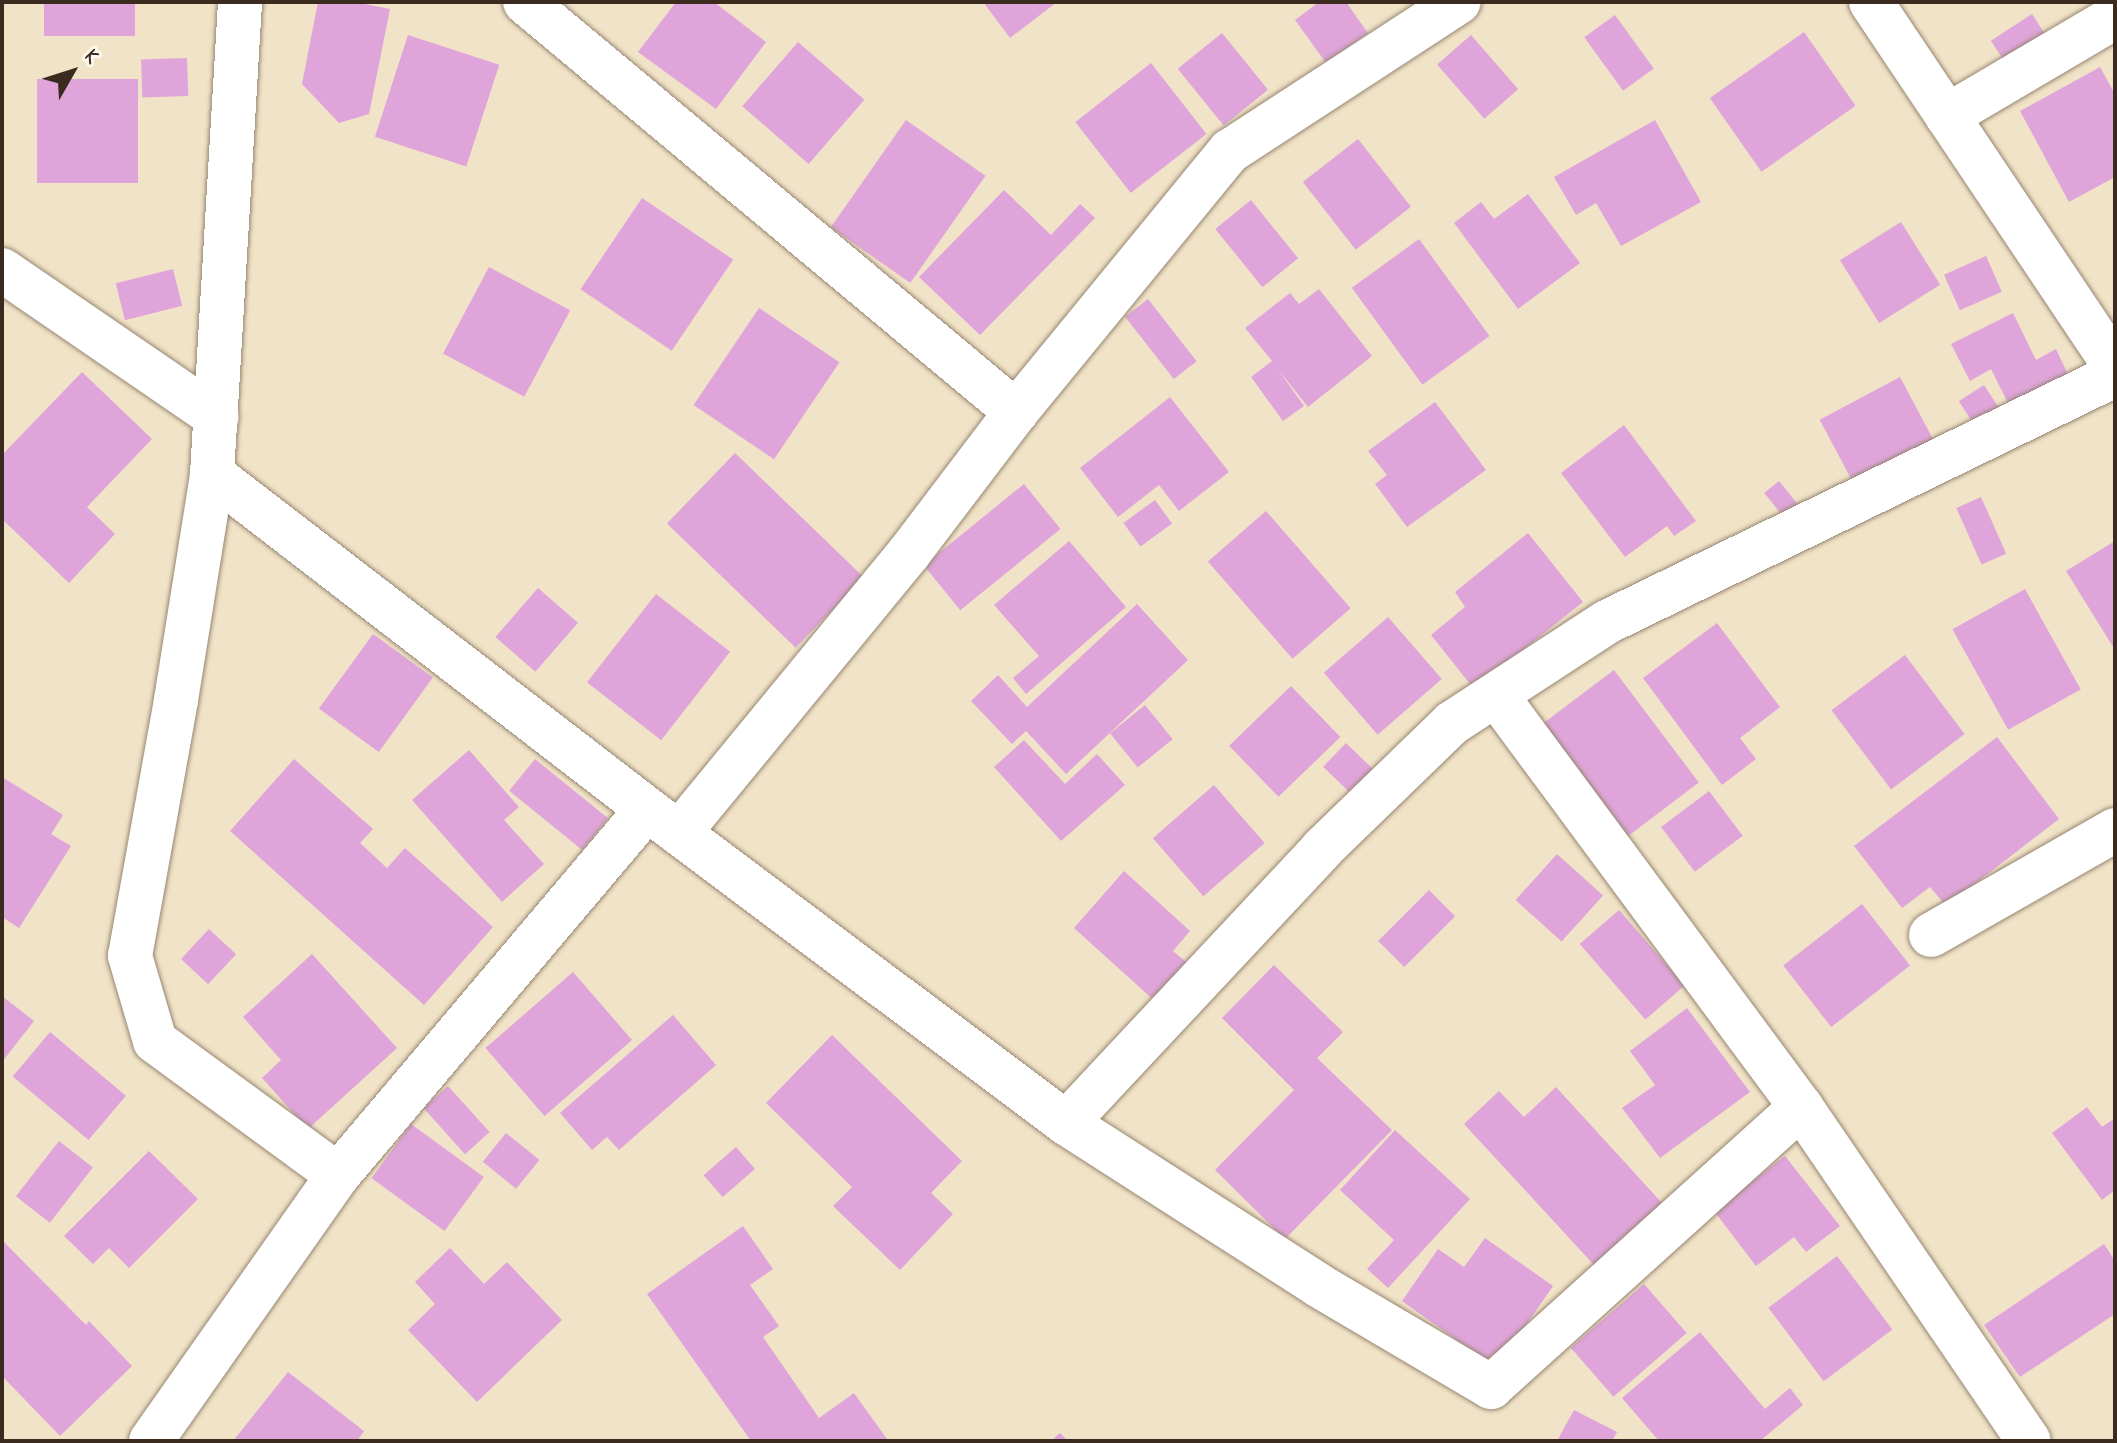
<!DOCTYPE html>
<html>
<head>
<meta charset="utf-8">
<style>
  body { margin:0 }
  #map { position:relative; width:2117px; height:1443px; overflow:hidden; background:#f1e3c7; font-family:"Indie Flower",sans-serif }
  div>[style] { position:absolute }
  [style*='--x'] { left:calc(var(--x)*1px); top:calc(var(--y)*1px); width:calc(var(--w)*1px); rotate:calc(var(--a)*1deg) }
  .building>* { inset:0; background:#dfa5da; transform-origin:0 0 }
  .roads { filter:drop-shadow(0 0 2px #968672) drop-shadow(0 0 2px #968672) }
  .minor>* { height:44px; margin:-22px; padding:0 22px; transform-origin:22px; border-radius:22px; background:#fff }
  span { translate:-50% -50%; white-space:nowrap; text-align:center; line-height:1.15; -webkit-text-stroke:8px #fbf7ec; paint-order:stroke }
  .frame { position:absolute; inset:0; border:4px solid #3b2a1e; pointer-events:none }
  .north { position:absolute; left:32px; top:32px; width:80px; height:80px; -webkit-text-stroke:6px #fbf7ec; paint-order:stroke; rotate:51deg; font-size:22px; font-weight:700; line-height:32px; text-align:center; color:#3b2a1e }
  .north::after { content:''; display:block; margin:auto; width:28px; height:36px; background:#3b2a1e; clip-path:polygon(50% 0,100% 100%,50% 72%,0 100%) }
</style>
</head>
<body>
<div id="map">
  <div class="building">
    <div style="left:44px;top:2px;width:91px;height:34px"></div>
    <div style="clip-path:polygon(318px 2px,355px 2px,390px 9px,369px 114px,339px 123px,302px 84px)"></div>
    <div style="clip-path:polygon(676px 2px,714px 2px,766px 42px,716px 109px,638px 52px)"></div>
    <div style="clip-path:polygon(983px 2px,1057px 2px,1010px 38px)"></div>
    <div style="clip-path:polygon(1319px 2px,1346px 2px,1368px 33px,1326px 63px,1295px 20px)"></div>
    <div style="left:2032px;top:14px;width:27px;height:49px;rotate:57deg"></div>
    <div style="left:1615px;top:15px;width:66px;height:38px;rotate:54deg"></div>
    <div style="left:1804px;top:32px;width:90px;height:115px;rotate:55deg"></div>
    <div style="left:1222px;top:33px;width:73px;height:57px;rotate:51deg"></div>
    <div style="left:408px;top:35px;width:96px;height:107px;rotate:18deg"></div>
    <div style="left:1471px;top:35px;width:72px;height:45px;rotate:49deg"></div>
    <div style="left:798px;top:42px;width:88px;height:85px;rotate:41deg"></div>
    <div style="left:187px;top:58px;width:38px;height:46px;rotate:88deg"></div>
    <div style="left:1151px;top:63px;width:90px;height:96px;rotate:52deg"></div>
    <div style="clip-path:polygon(2100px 67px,2115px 94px,2115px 177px,2069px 202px,2020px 111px)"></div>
    <div style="left:37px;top:79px;width:101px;height:104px"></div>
    <div style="left:906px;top:120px;width:97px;height:131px;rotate:35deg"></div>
    <div style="clip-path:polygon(1655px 120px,1701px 202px,1621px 246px,1596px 203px,1576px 215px,1554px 177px)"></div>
    <div style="left:1358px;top:139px;width:86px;height:70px;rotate:52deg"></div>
    <div style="clip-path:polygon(1004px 190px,1051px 235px,1080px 204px,1095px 218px,980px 335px,919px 277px)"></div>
    <div style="clip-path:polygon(1528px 194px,1580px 263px,1518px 309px,1454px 223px,1481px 202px,1494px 219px)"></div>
    <div style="left:642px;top:198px;width:110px;height:110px;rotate:34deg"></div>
    <div style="left:1251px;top:200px;width:75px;height:46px;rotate:51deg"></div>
    <div style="left:1901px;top:222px;width:74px;height:72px;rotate:58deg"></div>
    <div style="left:1419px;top:239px;width:120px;height:83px;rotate:54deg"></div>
    <div style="left:1986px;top:256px;width:39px;height:46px;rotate:66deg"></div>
    <div style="left:489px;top:267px;width:92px;height:98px;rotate:28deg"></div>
    <div style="left:173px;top:269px;width:38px;height:59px;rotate:76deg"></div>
    <div style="clip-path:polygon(1319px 289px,1372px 356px,1308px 407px,1277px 368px,1304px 406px,1283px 421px,1251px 377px,1272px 361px,1245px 328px,1290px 293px,1299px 304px)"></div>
    <div style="left:1148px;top:299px;width:79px;height:29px;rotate:52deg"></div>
    <div style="left:759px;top:308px;width:97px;height:117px;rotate:34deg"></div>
    <div style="clip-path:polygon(2013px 313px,2036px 360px,2056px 349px,2071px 381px,2012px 411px,1991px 369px,1970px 381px,1951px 344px)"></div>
    <div style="clip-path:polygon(82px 372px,152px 439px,87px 507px,115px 534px,69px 583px,2px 519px,2px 455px)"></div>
    <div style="left:1900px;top:377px;width:81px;height:91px;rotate:62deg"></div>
    <div style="left:1984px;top:385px;width:37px;height:30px;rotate:57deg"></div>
    <div style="clip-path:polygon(1170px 397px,1229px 472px,1179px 511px,1159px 485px,1118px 517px,1080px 468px)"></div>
    <div style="clip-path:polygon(1435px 402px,1486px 470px,1407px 527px,1375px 484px,1387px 475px,1368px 451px)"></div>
    <div style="clip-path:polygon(1624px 425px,1696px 521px,1674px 536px,1667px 526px,1625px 557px,1561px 473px)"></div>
    <div style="left:735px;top:453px;width:179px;height:98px;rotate:44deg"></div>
    <div style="left:1779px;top:481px;width:35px;height:19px;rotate:51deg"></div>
    <div style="left:1024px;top:484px;width:58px;height:129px;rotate:51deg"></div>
    <div style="left:1981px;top:497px;width:62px;height:27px;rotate:66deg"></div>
    <div style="left:1155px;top:500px;width:29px;height:39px;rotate:54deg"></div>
    <div style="left:1266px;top:511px;width:129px;height:77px;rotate:49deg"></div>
    <div style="clip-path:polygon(1528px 533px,1583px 602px,1474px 689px,1431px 635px,1465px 607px,1455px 592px)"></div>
    <div style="clip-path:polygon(1069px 541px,1126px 607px,1026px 694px,1013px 678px,1039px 656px,994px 605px)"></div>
    <div style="clip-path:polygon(2115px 541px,2115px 650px,2066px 571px)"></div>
    <div style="left:538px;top:588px;width:53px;height:65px;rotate:41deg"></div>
    <div style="left:2025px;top:589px;width:115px;height:83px;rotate:61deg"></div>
    <div style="left:656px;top:594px;width:94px;height:112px;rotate:38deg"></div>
    <div style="clip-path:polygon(1137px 604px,1188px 660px,1066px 774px,1026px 731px,1012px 744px,971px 701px,998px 675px,1027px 707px)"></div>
    <div style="left:1388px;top:617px;width:82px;height:85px;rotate:49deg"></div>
    <div style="clip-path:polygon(1717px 623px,1780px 707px,1740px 738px,1756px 759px,1722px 785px,1643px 678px)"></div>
    <div style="left:373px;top:634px;width:74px;height:92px;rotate:36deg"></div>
    <div style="left:1905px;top:655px;width:99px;height:92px;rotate:53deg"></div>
    <div style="left:1614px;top:670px;width:141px;height:89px;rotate:53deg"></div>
    <div style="left:1291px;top:686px;width:71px;height:86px;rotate:46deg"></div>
    <div style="left:1145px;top:705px;width:44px;height:45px;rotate:51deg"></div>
    <div style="clip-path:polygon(1997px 737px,2059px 819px,1946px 906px,1930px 887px,1902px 908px,1854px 846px)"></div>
    <div style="clip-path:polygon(1024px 740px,1065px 784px,1097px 754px,1125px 785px,1061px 841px,994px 767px)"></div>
    <div style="left:1346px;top:743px;width:40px;height:33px;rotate:44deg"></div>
    <div style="clip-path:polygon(469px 750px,519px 807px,504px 820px,544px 864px,502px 902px,412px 800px)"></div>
    <div style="clip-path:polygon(294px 759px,373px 829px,360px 843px,387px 868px,405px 848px,493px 927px,424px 1005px,230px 831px)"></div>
    <div style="left:535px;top:759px;width:94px;height:41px;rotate:39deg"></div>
    <div style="clip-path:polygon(2px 777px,63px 815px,51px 834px,71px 846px,19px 928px,2px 917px)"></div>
    <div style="left:1214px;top:785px;width:77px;height:81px;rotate:49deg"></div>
    <div style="left:1709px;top:791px;width:56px;height:60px;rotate:53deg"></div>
    <div style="left:1557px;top:854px;width:62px;height:62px;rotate:42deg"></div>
    <div style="clip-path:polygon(1124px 871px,1190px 931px,1173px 951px,1191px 966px,1157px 1003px,1074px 928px)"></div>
    <div style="left:1429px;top:890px;width:37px;height:72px;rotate:45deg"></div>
    <div style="left:1862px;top:904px;width:78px;height:100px;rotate:52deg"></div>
    <div style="left:1619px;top:910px;width:100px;height:52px;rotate:49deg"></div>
    <div style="left:209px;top:929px;width:37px;height:41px;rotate:43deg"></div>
    <div style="clip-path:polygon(312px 954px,397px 1048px,308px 1129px,262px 1078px,281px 1060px,243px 1017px)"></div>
    <div style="clip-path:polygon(1274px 965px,1343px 1032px,1317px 1058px,1392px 1130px,1285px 1239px,1215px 1170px,1294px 1090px,1222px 1018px)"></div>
    <div style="left:573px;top:972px;width:90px;height:116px;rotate:49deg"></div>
    <div style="clip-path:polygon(2px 996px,34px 1021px,2px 1062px)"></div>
    <div style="clip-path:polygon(1687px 1008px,1750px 1092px,1660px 1158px,1622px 1108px,1655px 1085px,1630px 1051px)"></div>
    <div style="clip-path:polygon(673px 1015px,716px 1065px,619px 1150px,607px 1137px,592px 1150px,560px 1113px)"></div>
    <div style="left:50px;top:1032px;width:99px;height:58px;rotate:40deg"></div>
    <div style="clip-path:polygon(832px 1035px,962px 1161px,931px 1193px,953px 1214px,900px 1270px,833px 1206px,852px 1187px,766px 1103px)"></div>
    <div style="left:448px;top:1086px;width:62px;height:33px;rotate:48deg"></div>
    <div style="clip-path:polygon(1556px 1087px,1662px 1203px,1594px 1265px,1464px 1124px,1499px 1091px,1524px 1117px)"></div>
    <div style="clip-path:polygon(2087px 1107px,2102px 1127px,2115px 1118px,2115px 1190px,2102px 1200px,2052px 1133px)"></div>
    <div style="left:411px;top:1124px;width:90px;height:67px;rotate:36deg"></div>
    <div style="clip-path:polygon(1395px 1130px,1470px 1199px,1388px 1288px,1367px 1269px,1394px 1240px,1340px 1190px)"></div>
    <div style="left:506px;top:1133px;width:43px;height:37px;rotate:39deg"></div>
    <div style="left:59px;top:1141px;width:43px;height:70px;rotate:38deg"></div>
    <div style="left:736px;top:1147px;width:29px;height:43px;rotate:49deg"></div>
    <div style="clip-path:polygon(149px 1151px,198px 1199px,129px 1268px,109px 1248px,93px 1264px,64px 1236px)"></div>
    <div style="clip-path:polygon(1785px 1156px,1840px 1226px,1806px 1252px,1794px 1237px,1756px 1266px,1714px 1211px)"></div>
    <div style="clip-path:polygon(743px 1226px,773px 1269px,750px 1285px,779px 1326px,763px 1337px,819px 1418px,854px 1393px,887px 1439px,883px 1441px,751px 1441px,647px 1294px)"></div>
    <div style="clip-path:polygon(1485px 1238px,1553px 1286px,1496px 1368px,1402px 1301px,1438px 1249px,1464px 1267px)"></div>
    <div style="clip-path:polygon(2px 1240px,86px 1325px,89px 1321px,132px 1366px,60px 1436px,2px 1376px)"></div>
    <div style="clip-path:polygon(2104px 1244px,2115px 1261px,2115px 1314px,2020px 1377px,1984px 1325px)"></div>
    <div style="clip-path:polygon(450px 1248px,484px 1284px,507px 1262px,562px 1320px,477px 1402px,408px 1330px,435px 1304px,415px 1282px)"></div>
    <div style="left:1837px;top:1256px;width:92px;height:86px;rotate:53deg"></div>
    <div style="left:1644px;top:1284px;width:65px;height:97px;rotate:49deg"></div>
    <div style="clip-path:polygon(1700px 1332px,1765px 1409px,1790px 1388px,1803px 1405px,1760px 1441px,1659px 1441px,1622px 1398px)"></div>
    <div style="clip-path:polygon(288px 1372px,364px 1431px,357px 1441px,233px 1441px)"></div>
    <div style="clip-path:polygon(1574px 1410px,1617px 1432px,1612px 1441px,1557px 1441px)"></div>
    <div style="clip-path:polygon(1060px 1433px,1068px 1441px,1051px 1441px)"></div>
  </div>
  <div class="roads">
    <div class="minor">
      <div style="--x:525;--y:2;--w:640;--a:39.86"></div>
      <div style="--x:1871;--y:2;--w:439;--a:56.2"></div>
      <div style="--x:1947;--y:116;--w:195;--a:-30.5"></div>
      <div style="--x:2;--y:270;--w:260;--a:34.4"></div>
      <div style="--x:212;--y:474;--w:549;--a:37.6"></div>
      <div style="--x:647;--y:809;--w:524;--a:36.85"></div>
      <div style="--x:1066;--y:1123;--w:300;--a:32.7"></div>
      <div style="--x:1318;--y:1285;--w:201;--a:30.5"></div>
      <div style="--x:1491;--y:1387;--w:418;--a:-42.1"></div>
      <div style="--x:1496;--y:695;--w:513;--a:53.49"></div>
      <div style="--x:1801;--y:1107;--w:404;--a:55.7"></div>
      <div style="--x:679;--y:833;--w:362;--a:-50.6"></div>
      <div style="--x:909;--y:553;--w:177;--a:-52.8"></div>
      <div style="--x:1016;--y:412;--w:338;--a:-50.7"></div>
      <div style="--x:1230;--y:151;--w:273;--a:-33.1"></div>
      <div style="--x:1931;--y:935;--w:212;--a:-29.7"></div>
      <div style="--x:1066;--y:1123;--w:375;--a:-46.9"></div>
      <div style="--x:1322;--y:849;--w:181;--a:-44.1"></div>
      <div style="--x:1452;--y:723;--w:185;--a:-33.1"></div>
      <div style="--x:1607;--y:622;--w:565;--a:-25.93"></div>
      <div style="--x:338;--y:1175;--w:479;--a:-49.8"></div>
      <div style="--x:151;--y:1441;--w:325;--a:-54.9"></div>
      <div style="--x:338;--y:1175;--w:227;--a:-143.8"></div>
      <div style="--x:155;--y:1041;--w:89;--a:-106.4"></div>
      <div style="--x:130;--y:956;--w:260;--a:-79.8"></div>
      <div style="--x:176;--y:700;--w:229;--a:-80.9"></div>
      <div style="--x:212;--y:474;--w:473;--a:-86.6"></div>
    </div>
  </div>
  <div class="frame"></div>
  <div class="north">K</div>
</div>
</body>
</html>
